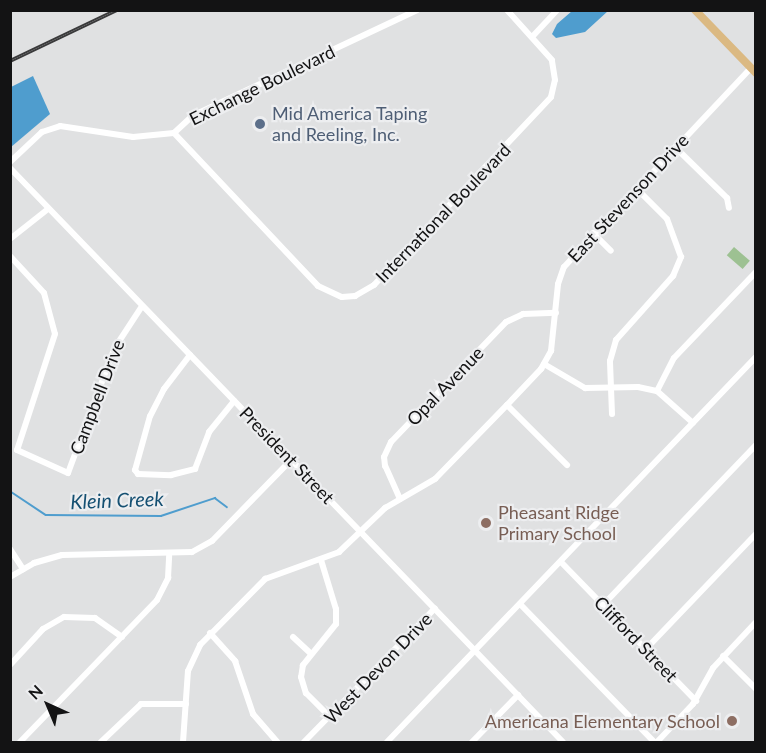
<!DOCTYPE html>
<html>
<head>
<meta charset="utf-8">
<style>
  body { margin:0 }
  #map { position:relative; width:766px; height:753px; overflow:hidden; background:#e0e1e2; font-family:Lato,sans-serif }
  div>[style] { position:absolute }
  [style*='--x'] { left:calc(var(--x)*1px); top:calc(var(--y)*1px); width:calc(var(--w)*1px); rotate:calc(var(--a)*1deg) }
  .green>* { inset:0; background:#9dc192; transform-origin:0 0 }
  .water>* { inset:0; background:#4f9dce }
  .stream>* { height:1.5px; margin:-0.75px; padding:0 0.75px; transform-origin:0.75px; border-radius:0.75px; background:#4f9dce }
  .minor>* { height:6px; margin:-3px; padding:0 3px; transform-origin:3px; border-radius:3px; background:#fff }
  .major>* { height:8px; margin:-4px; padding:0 4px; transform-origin:4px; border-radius:4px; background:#dbb982 }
  .rail>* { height:4px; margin-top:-2px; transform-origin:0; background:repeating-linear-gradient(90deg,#edeef0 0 4.5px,#3a3a3b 0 9px); box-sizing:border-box; border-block:2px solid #3a3a3b }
  .dots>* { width:16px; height:16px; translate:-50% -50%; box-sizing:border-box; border:3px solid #edeef0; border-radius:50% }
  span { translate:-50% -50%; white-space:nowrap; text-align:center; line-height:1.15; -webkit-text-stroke:4.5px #edeef0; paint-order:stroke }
  .street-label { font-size:18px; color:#131314 }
  .service-label { font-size:18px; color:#4e5e75 }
  .left { translate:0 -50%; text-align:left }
  .education-label { font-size:18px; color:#785e54 }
  .right { translate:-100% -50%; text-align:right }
  .water-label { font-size:20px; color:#155072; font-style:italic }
  .frame { position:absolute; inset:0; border:12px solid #131314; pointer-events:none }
  .north { position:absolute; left:18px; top:675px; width:60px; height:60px; -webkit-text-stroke:4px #edeef0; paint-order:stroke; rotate:316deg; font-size:16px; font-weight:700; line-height:24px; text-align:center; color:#131314 }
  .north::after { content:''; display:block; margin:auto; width:21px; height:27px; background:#131314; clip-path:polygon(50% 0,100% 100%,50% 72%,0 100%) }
</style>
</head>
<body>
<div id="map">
  <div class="green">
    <div style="left:734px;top:247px;width:21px;height:11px;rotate:41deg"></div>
  </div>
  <div class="water">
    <div style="clip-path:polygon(572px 11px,572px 10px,608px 11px,585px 32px,556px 38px,552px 34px,557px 24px)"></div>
    <div style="clip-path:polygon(33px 76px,50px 114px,11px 147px,11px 87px)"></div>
  </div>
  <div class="stream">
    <div style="--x:10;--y:491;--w:43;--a:33.7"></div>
    <div style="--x:46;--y:515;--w:115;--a:0.5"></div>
    <div style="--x:161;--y:516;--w:57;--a:-18.4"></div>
    <div style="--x:215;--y:498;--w:15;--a:37"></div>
  </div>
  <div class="minor">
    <div style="--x:532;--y:37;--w:37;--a:-47"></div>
    <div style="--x:174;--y:133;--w:210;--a:46.7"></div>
    <div style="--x:318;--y:286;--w:26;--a:25"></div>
    <div style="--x:342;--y:297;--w:13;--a:-4"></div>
    <div style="--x:355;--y:296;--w:22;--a:-30"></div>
    <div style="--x:374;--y:285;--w:258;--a:-46.7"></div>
    <div style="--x:551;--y:97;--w:17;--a:-77"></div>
    <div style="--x:555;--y:80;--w:20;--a:-99"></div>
    <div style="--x:552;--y:60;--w:67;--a:-132"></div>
    <div style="--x:675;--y:147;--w:73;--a:44.4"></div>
    <div style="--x:727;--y:198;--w:10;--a:79"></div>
    <div style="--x:10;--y:162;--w:44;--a:-43.2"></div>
    <div style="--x:42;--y:132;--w:19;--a:-18"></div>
    <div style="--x:60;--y:126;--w:74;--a:8.6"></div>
    <div style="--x:133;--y:137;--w:41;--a:-5.6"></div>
    <div style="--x:174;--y:133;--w:25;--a:-43"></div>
    <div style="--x:192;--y:116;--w:249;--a:-25.2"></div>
    <div style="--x:10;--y:168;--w:797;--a:46.07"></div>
    <div style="--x:593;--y:233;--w:25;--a:45"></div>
    <div style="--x:10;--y:239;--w:48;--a:-38.3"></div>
    <div style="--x:10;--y:256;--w:50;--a:47.4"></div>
    <div style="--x:44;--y:293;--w:42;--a:75"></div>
    <div style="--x:55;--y:334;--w:122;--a:108.1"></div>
    <div style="--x:17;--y:450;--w:56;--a:24.3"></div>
    <div style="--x:68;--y:473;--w:132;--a:-69.6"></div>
    <div style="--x:114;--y:349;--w:51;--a:-56.9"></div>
    <div style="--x:190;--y:355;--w:43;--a:127.4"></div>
    <div style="--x:164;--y:389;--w:30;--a:117"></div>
    <div style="--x:150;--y:416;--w:56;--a:105.5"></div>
    <div style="--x:135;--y:470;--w:5;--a:53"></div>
    <div style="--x:138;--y:474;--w:33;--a:2"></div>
    <div style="--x:171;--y:475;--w:25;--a:-14"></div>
    <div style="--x:195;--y:469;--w:40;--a:-69"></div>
    <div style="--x:209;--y:432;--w:40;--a:-51"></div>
    <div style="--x:544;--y:364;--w:48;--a:30.3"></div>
    <div style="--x:585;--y:388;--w:53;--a:-1.1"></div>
    <div style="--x:638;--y:387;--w:19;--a:12"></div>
    <div style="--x:657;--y:391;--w:48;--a:41.6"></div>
    <div style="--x:657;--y:391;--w:37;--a:-63"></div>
    <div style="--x:674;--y:358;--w:119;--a:-46.4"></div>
    <div style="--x:507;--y:405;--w:85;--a:45"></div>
    <div style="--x:612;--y:414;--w:53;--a:-92.2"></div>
    <div style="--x:610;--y:361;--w:22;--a:-74"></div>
    <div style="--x:616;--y:340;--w:86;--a:-48.3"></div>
    <div style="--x:673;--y:276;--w:21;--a:-67"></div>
    <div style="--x:681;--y:257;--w:40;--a:-110.2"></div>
    <div style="--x:667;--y:219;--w:44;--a:-135"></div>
    <div style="--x:400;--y:499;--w:36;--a:-114"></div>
    <div style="--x:385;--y:466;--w:9;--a:-96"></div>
    <div style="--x:384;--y:457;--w:17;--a:-65"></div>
    <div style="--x:391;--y:442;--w:166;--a:-46.2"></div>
    <div style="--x:506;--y:322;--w:19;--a:-25"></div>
    <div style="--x:523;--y:314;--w:33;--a:-2"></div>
    <div style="--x:10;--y:549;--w:24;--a:57"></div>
    <div style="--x:321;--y:560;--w:51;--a:73"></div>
    <div style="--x:336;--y:609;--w:15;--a:90"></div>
    <div style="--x:336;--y:624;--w:53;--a:128.8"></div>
    <div style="--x:303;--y:665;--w:12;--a:99"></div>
    <div style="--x:301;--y:677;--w:17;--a:73"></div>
    <div style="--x:306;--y:693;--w:34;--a:45"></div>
    <div style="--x:561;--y:562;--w:194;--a:45.8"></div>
    <div style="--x:10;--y:577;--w:28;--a:-30"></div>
    <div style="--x:34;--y:563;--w:29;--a:-16"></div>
    <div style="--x:62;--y:555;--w:130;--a:-1.3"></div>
    <div style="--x:192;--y:552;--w:23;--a:-29"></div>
    <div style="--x:212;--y:541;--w:113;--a:-45.7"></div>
    <div style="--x:520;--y:604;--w:192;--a:45.8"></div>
    <div style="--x:603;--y:605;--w:221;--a:-46.3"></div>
    <div style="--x:210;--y:633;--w:38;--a:48"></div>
    <div style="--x:235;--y:661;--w:56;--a:71.2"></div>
    <div style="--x:253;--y:714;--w:37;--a:49"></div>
    <div style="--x:293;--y:637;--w:25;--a:43"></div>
    <div style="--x:646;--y:649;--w:159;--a:-46.3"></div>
    <div style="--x:723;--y:656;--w:47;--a:45"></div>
    <div style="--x:10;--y:665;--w:49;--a:-47.5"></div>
    <div style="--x:43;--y:629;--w:24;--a:-30"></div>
    <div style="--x:64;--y:617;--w:31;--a:2"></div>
    <div style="--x:95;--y:618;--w:33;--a:35"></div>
    <div style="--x:20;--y:742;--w:197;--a:-46"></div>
    <div style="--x:157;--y:600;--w:25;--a:-63"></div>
    <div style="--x:168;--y:578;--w:22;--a:-87"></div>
    <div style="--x:101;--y:742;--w:55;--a:-43.5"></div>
    <div style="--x:141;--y:704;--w:45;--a:0"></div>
    <div style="--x:183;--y:742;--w:71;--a:-86"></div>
    <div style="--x:188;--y:671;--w:29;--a:-65"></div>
    <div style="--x:200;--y:645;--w:93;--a:-45.4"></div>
    <div style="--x:265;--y:579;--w:79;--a:-20"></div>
    <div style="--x:339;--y:552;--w:64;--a:-43.7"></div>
    <div style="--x:385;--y:508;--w:58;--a:-30.1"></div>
    <div style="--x:435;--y:479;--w:103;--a:-45.8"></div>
    <div style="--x:507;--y:405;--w:50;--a:-46.6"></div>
    <div style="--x:541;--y:369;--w:21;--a:-61"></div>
    <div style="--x:551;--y:351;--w:67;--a:-84"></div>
    <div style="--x:558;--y:284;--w:18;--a:-71"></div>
    <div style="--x:564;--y:267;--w:273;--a:-46.8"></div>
    <div style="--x:304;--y:742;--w:187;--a:-45.6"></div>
    <div style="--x:387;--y:742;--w:533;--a:-46.22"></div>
    <div style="--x:472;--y:742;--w:66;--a:-45.6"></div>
    <div style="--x:657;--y:742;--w:52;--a:-46.5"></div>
    <div style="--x:693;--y:704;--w:41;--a:-60.9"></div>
    <div style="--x:713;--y:668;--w:63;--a:-46.9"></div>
  </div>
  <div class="major">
    <div style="--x:695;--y:10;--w:88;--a:45.9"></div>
  </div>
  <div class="rail">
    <div style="--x:10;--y:61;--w:119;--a:-25.5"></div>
  </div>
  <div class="dots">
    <div style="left:260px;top:124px;background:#5c6f8a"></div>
    <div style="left:486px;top:523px;background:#8d6e63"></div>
    <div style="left:732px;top:721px;background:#8d6e63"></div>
  </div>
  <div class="street-label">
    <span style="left:262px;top:85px;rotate:-26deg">Exchange Boulevard</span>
    <span style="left:628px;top:198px;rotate:-47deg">East Stevenson Drive</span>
    <span style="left:443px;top:213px;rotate:-46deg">International Boulevard</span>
    <span style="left:445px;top:386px;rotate:-46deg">Opal Avenue</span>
    <span style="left:97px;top:397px;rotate:-69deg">Campbell Drive</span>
    <span style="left:287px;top:455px;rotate:46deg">President Street</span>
    <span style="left:636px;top:639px;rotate:46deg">Clifford Street</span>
    <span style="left:378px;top:668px;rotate:-46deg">West Devon Drive</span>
  </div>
  <div class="service-label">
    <span class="left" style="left:272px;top:124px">Mid America Taping<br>and Reeling, Inc.</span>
  </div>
  <div class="education-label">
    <span class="left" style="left:498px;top:523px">Pheasant Ridge<br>Primary School</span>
    <span class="right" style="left:720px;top:721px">Americana Elementary School</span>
  </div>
  <div class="water-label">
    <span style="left:117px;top:500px;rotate:-2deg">Klein Creek</span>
  </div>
  <div class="frame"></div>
  <div class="north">N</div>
</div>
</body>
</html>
